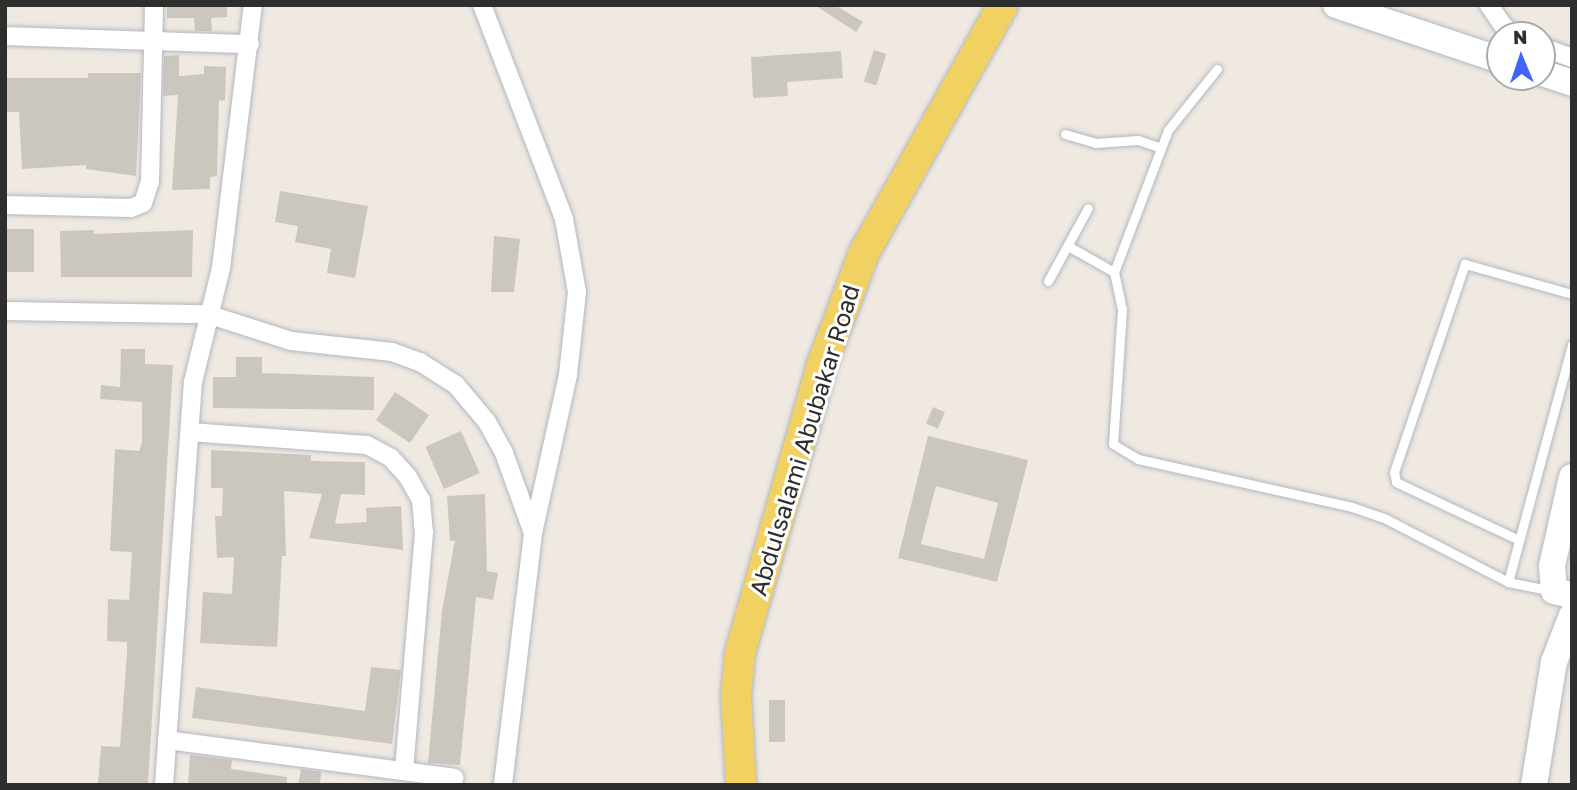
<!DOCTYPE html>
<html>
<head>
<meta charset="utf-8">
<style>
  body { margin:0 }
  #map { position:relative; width:1577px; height:790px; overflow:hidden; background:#efe9e1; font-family:"Golos Text",sans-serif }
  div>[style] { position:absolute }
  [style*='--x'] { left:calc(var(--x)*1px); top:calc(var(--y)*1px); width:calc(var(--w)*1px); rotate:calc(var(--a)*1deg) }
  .building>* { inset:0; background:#cbc7bf; transform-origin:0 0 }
  .roads { filter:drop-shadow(0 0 2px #b4b7c1) drop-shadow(0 0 2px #b4b7c1) }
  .lane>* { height:9px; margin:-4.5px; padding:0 4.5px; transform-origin:4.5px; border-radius:4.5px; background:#fff }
  .street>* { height:18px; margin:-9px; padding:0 9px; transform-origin:9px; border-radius:9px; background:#fff }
  .secondary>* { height:26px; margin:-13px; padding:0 13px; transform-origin:13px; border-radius:13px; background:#fff }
  .primary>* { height:30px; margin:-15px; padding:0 15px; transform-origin:15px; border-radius:15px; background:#f2d163 }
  span { translate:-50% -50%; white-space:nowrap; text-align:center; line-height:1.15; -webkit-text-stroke:6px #fff; paint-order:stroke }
  .street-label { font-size:24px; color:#2e2e2e }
  .frame { position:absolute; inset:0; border:7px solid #2e2e2e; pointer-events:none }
  .north { position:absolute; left:1486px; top:21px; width:70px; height:70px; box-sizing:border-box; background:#fff; border:2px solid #ababab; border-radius:50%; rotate:358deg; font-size:19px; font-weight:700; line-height:28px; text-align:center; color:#2e2e2e }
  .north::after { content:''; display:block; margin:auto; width:24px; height:32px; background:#4264fb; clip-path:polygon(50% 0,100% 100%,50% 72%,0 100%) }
</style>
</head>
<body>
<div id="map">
  <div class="building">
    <div style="clip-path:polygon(167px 5px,227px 5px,227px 17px,211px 18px,212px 31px,195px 31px,194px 18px,167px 18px)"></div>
    <div style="clip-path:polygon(835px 5px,863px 22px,856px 32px,816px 6px)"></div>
    <div style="left:874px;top:50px;width:13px;height:33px;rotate:18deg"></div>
    <div style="clip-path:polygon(841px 51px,843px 78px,787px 82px,788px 96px,753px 98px,751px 57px)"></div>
    <div style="clip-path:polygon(179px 55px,179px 76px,204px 74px,204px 66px,226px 67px,225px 101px,219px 100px,217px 176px,210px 177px,210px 189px,172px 190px,178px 95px,163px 96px,164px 56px)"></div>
    <div style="clip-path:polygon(88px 73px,141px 73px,136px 176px,86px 169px,86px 165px,22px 169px,19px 112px,5px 112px,5px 78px,88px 78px)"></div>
    <div style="clip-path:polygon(280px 191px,368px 206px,355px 278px,327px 273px,331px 249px,295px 242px,298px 226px,275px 222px)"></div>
    <div style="left:5px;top:229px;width:29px;height:43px"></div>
    <div style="clip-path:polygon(94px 230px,94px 234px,193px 230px,192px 277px,61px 277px,60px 231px)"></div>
    <div style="clip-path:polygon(494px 236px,520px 239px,514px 292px,491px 292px)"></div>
    <div style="clip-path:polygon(121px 349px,145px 349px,145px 364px,173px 365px,148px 785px,98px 785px,101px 746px,120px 747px,127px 653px,127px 642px,107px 641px,108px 599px,129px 600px,132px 552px,110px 551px,115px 449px,139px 451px,142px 443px,142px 402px,100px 399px,101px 385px,120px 387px)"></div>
    <div style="clip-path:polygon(236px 357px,262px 357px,262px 373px,374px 377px,374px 410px,213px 408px,213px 377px,236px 377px)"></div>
    <div style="left:395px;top:392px;width:41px;height:34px;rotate:34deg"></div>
    <div style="left:933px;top:407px;width:13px;height:18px;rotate:23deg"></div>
    <div style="left:461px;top:431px;width:46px;height:39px;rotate:66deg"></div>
    <div style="clip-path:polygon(evenodd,928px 436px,1028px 460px,997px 582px,898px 558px,928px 436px,936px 486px,998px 503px,984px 559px,921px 544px,936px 486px)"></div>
    <div style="clip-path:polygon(211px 450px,311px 455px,311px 461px,365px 462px,365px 495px,341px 494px,335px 524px,367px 522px,366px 508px,401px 506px,403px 550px,309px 538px,322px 494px,284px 491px,286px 556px,282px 556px,277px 647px,200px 643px,203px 592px,232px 594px,234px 557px,217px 558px,215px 516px,222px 516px,223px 488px,211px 488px)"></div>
    <div style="clip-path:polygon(485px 494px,487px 571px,498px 573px,493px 600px,476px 597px,460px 765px,428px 763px,442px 611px,455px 540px,450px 541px,447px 496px)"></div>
    <div style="clip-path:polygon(371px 667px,401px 670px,392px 744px,192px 718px,196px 687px,365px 711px)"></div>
    <div style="left:769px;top:700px;width:16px;height:42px"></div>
    <div style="clip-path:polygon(190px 755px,232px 760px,231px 769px,287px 777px,287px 785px,188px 785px)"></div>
    <div style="clip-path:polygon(301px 769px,321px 772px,320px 785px,298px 785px)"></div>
  </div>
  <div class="roads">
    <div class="lane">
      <div style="--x:1217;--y:69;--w:78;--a:128.8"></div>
      <div style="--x:1168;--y:130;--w:152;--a:110.8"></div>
      <div style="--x:1114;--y:272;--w:38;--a:78"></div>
      <div style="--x:1122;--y:309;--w:135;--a:93.8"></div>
      <div style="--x:1113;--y:444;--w:29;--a:31"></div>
      <div style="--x:1138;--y:459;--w:219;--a:12.6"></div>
      <div style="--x:1352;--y:507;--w:36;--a:19"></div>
      <div style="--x:1386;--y:519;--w:137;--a:27.3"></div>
      <div style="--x:1508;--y:582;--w:46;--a:11.3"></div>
      <div style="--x:1065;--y:134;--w:32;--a:16"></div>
      <div style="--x:1096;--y:143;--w:42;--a:-4.1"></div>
      <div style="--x:1138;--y:140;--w:24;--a:19"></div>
      <div style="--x:1068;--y:246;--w:53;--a:29.5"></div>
      <div style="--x:1048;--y:281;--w:83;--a:-61.3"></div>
      <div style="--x:1519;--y:540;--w:136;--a:-154.8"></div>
      <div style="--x:1396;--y:482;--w:10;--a:-101"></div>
      <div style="--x:1394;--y:472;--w:220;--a:-71.2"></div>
      <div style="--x:1465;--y:264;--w:111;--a:15.7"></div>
      <div style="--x:1508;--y:582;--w:246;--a:-74.9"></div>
    </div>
    <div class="street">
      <div style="--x:482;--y:5;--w:229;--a:69"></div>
      <div style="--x:564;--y:219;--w:74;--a:79.9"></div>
      <div style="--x:577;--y:292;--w:83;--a:96.2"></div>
      <div style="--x:568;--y:375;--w:162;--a:102.5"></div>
      <div style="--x:533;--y:533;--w:254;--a:96.8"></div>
      <div style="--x:1489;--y:5;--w:27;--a:56"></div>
      <div style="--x:1504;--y:27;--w:15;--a:32"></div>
      <div style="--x:5;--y:36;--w:245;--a:1.9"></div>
      <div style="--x:1542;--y:47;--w:32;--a:20"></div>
      <div style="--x:5;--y:205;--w:126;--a:1.4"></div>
      <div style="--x:131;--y:208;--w:13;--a:-23"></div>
      <div style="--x:143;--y:203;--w:22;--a:-72"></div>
      <div style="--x:150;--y:182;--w:177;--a:-88.7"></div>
      <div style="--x:5;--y:311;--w:202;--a:0.9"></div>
      <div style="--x:207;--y:314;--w:88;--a:17.8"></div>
      <div style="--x:291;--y:341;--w:102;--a:6.2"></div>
      <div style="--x:392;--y:352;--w:30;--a:20"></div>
      <div style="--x:420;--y:362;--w:43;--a:32.6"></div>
      <div style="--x:456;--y:385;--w:48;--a:50"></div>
      <div style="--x:487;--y:422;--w:35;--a:61"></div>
      <div style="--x:504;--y:453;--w:85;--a:70.1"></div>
      <div style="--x:190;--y:432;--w:177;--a:4.2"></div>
      <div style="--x:367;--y:445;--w:27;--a:28"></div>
      <div style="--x:391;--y:458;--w:25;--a:48"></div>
      <div style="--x:408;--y:477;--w:26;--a:61"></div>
      <div style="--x:421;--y:500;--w:32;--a:85"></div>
      <div style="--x:424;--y:532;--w:240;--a:94.8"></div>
      <div style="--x:167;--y:740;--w:290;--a:7.5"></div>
      <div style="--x:164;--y:785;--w:404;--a:-85.9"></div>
      <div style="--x:193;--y:382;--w:117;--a:-76.2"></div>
      <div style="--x:221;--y:268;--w:265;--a:-83.1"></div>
    </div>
    <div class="secondary">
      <div style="--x:1336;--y:5;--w:173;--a:18.5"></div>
      <div style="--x:1542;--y:73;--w:32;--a:18"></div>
      <div style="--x:1572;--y:477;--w:91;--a:102.7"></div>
      <div style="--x:1552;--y:566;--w:25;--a:85"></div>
      <div style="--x:1554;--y:591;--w:18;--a:13"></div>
      <div style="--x:1534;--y:785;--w:125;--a:-80.8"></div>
      <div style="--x:1554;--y:662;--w:50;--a:-69"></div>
    </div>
    <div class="primary">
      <div style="--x:741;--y:785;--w:89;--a:-93.2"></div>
      <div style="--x:736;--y:696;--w:43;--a:-84.7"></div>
      <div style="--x:740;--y:653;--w:303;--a:-74.1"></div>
      <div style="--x:823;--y:362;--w:116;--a:-69.4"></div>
      <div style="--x:864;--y:253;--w:284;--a:-60.7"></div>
    </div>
  </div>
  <div class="street-label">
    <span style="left:804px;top:440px;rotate:-73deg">Abdulsalami Abubakar Road</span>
  </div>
  <div class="frame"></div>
  <div class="north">N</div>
</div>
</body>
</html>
